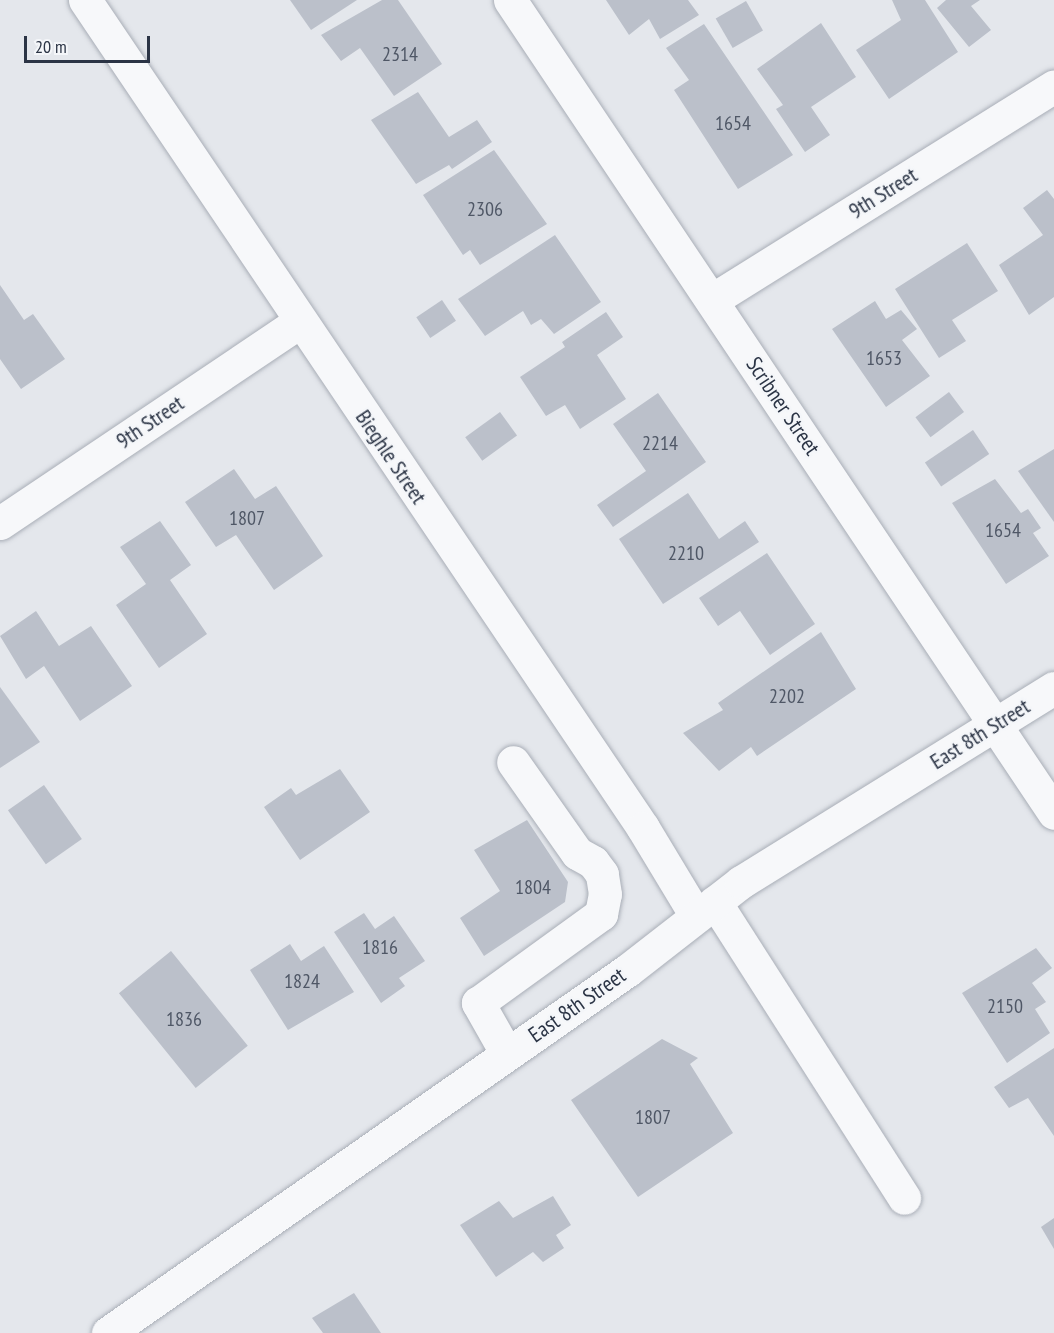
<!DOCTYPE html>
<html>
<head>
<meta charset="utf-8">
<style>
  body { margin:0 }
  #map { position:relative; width:1054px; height:1333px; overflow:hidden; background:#e4e7ec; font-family:"PT Sans Narrow",sans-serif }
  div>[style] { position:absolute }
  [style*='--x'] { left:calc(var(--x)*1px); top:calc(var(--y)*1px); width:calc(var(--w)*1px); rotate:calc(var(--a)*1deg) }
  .building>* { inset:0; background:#bbc0ca; transform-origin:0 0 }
  .roads { filter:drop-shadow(0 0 2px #a9aeb7) drop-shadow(0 0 2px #a9aeb7) }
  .minor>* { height:33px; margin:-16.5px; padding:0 16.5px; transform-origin:16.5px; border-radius:16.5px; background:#f7f8fa }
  span { translate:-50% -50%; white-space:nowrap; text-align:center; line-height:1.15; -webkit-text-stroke:4.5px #f4f6f9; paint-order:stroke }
  .number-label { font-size:20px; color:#4f5766 }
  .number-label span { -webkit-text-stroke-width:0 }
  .street-label { font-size:22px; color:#2b3445 }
  .scale { position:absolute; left:24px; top:36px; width:126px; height:27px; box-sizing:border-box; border:3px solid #2b3445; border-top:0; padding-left:8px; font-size:18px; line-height:21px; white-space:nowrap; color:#2b3445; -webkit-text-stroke:4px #f4f6f9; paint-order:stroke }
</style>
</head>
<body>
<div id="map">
  <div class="building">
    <div style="clip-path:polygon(290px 0,357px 0,311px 30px)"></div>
    <div style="clip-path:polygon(382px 0,398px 0,442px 64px,394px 96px,360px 48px,341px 61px,321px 35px)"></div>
    <div style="clip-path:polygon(606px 0,688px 0,699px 15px,660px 39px,649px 19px,629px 35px)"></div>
    <div style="clip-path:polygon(892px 0,925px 0,958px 52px,889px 99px,856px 50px,901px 20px)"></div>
    <div style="clip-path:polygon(946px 0,980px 0,971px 6px,991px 30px,969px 47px,937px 8px)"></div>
    <div style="left:746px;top:1px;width:34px;height:35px;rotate:60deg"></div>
    <div style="clip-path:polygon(821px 23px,856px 77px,811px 107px,830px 135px,805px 152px,776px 109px,783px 105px,757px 69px)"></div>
    <div style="clip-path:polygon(704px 24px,793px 155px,738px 189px,674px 90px,689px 80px,666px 48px)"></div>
    <div style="clip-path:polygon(418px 92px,449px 137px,477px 120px,492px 142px,452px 169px,449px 165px,416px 184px,371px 120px)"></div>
    <div style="clip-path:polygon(494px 150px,547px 224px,480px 265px,470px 250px,463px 255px,423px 195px)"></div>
    <div style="clip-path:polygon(1047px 190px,1054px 199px,1054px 297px,1029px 315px,999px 265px,1043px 235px,1023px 208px)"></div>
    <div style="clip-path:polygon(555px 235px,601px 302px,554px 334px,541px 319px,531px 325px,523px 311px,485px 336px,458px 299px)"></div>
    <div style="clip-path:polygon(967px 243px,998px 291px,952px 320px,966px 341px,939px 358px,895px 289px)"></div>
    <div style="clip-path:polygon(0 285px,24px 320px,33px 314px,65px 359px,21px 389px,0 359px)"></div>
    <div style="left:442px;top:300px;width:25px;height:31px;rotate:56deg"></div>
    <div style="clip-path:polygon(875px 301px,886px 319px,901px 310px,917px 329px,902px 340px,930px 376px,886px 407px,832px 329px)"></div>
    <div style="clip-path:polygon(606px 312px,623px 337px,597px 355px,626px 399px,580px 429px,565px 405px,546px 416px,520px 377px,565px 347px,562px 342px)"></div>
    <div style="left:949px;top:392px;width:25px;height:42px;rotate:53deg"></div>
    <div style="clip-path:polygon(658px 393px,706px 462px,613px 527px,597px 505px,646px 471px,613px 424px)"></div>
    <div style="left:500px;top:412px;width:29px;height:43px;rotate:54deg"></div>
    <div style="left:973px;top:430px;width:29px;height:58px;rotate:56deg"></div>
    <div style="clip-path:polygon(1054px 449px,1054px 522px,1018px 471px)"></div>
    <div style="clip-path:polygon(234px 469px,255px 499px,276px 486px,323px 556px,274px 590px,236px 535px,216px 547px,185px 502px)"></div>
    <div style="clip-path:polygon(995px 479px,1021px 513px,1028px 509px,1041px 528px,1033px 533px,1049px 556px,1006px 584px,952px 503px)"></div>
    <div style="clip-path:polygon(688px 493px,719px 539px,745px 521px,759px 542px,663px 604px,619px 539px)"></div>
    <div style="clip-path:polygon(160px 521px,191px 565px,170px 580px,207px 634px,159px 668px,116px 605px,146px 584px,120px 547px)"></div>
    <div style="clip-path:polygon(767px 553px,815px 624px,770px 655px,740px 611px,718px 626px,699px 598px)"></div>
    <div style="clip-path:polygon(36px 611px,59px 646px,91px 626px,132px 686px,80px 721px,44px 666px,26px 679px,0 636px)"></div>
    <div style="clip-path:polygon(821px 632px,856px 689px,757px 756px,751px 747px,719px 771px,683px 733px,723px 710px,718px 703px)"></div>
    <div style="clip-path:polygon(0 687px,40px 742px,0 768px)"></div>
    <div style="clip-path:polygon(340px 769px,370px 812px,300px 860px,264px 807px,291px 788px,296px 795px)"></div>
    <div style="left:44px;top:785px;width:66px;height:44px;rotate:55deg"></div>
    <div style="clip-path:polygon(527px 820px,568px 882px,565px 902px,484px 956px,460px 918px,500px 891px,474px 850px)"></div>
    <div style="clip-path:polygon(364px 913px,375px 929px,394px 916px,425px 961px,399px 978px,405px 986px,381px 1003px,334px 932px)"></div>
    <div style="clip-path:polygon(290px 944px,301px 961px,324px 946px,354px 992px,288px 1030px,250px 970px)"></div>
    <div style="clip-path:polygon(1036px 948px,1052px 968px,1032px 983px,1046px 1002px,1035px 1009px,1050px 1033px,1007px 1063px,962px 993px)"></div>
    <div style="left:171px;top:951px;width:122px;height:67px;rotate:51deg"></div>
    <div style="clip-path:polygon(662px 1039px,698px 1058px,690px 1064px,733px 1133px,638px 1197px,571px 1100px)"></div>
    <div style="clip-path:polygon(1054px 1048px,1054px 1136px,1028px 1098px,1009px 1108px,994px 1087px)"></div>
    <div style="clip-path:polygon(553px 1196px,571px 1225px,556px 1235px,564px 1248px,543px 1262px,533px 1252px,496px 1277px,460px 1225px,499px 1201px,513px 1218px)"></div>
    <div style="clip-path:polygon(1054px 1218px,1054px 1249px,1041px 1227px)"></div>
    <div style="clip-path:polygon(354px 1293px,381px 1333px,323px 1333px,312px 1318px)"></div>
  </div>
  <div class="roads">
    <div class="minor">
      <div style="--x:85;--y:0;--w:998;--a:56.02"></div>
      <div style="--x:643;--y:828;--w:103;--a:58.9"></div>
      <div style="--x:510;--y:0;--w:978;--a:56.21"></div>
      <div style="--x:712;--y:300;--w:403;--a:-32"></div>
      <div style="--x:0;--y:523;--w:360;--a:-33.9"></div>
      <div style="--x:715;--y:902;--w:351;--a:57.4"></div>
      <div style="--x:507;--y:1054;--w:59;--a:-119.6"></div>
      <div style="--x:478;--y:1003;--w:152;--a:-35.9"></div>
      <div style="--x:601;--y:914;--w:20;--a:-79"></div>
      <div style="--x:605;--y:894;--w:20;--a:-99"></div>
      <div style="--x:602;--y:874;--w:15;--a:-127"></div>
      <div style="--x:593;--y:862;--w:18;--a:-151"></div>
      <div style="--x:577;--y:853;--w:111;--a:-125.1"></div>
      <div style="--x:108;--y:1333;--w:634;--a:-34.92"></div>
      <div style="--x:628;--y:970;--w:143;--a:-37.9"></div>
      <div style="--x:741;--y:882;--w:368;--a:-31.8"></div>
    </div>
  </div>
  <div class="number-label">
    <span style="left:400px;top:54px">2314</span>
    <span style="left:733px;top:123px">1654</span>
    <span style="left:485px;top:209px">2306</span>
    <span style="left:884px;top:358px">1653</span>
    <span style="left:660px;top:443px">2214</span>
    <span style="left:247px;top:518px">1807</span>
    <span style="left:1003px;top:530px">1654</span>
    <span style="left:686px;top:553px">2210</span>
    <span style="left:787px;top:696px">2202</span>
    <span style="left:533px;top:887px">1804</span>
    <span style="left:380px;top:947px">1816</span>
    <span style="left:302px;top:981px">1824</span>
    <span style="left:1005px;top:1006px">2150</span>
    <span style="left:184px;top:1019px">1836</span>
    <span style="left:653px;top:1117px">1807</span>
  </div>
  <div class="street-label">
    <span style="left:883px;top:193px;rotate:-32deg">9th Street</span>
    <span style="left:783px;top:406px;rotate:56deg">Scribner Street</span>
    <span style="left:150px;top:422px;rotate:-34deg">9th Street</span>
    <span style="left:391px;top:457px;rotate:56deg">Bieghle Street</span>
    <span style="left:980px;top:734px;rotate:-32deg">East 8th Street</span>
    <span style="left:577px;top:1005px;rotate:-35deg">East 8th Street</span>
  </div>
  <div class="scale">20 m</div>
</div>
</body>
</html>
